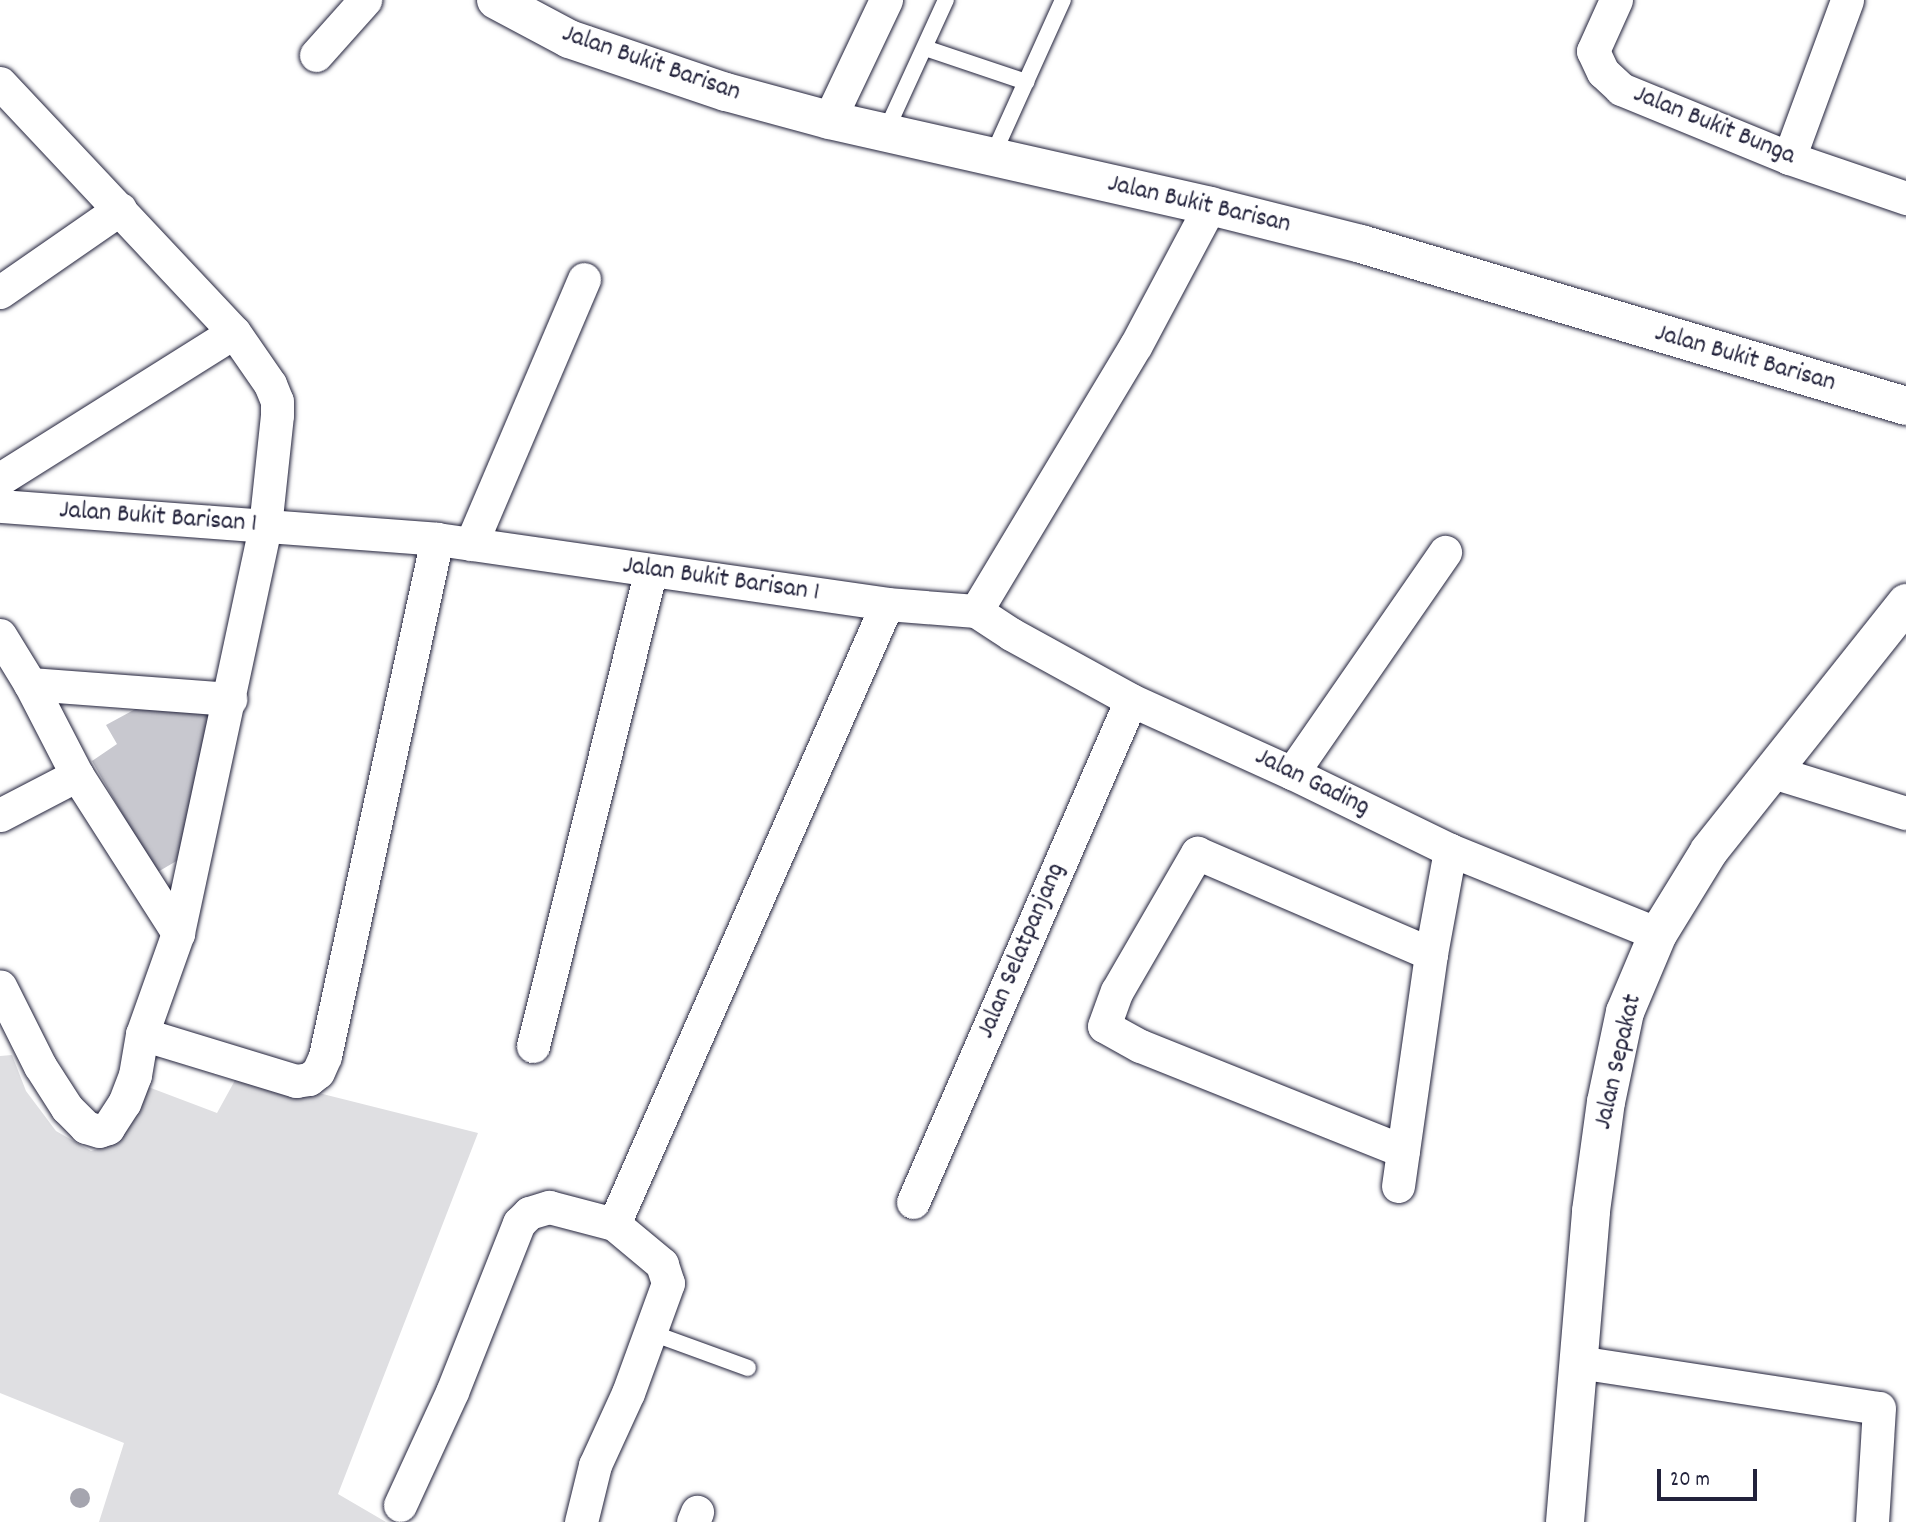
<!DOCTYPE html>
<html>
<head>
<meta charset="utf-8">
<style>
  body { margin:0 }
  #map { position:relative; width:1906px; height:1522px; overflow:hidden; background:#fff; font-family:Dekko,sans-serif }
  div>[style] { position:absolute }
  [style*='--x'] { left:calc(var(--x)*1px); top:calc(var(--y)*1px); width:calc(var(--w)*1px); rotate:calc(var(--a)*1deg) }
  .green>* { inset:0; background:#dfdfe2 }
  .building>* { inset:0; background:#c8c8cf }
  .roads { filter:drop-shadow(0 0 2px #22223b) drop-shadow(0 0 2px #22223b) }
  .lane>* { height:16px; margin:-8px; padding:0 8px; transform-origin:8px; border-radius:8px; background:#fff }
  .street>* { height:33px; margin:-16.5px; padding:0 16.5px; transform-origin:16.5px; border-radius:16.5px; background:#fff }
  .secondary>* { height:38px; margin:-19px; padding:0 19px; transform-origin:19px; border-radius:19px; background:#fff }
  .trees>* { width:20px; height:20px; margin:-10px; border-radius:50%; background:#a5a5af }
  span { translate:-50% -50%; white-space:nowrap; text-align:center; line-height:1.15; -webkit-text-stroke:5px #fff; paint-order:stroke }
  .street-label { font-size:26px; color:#22223b }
  .scale { position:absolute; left:1657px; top:1469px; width:100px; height:32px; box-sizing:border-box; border:4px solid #22223b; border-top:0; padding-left:9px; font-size:21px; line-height:24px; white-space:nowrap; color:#22223b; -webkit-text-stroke:5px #fff; paint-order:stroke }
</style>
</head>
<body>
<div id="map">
  <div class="green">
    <div style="clip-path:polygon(12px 1055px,26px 1091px,56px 1131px,91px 1151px,113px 1144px,143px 1085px,217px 1113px,239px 1073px,478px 1133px,338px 1494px,386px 1522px,99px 1522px,124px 1443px,0 1393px,0 1056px)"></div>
  </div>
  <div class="building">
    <div style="clip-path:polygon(154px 699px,216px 712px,190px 853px,156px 873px,92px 761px,117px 744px,106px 725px)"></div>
  </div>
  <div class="roads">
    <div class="lane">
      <div style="--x:925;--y:48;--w:107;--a:18.6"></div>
      <div style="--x:885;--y:133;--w:146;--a:-65.4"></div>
      <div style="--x:992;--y:157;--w:172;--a:-65.7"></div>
      <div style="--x:652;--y:1333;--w:102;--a:20"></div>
    </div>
    <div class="street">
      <div style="--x:1616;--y:0;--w:56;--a:114.3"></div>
      <div style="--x:1593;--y:51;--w:23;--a:65"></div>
      <div style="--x:1603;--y:72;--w:25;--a:43"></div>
      <div style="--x:1621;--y:89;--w:182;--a:22.3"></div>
      <div style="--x:1789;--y:158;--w:124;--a:18.9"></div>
      <div style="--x:316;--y:55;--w:74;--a:-48.3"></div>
      <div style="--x:0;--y:83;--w:342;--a:46.8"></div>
      <div style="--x:234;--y:332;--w:63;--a:55.3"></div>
      <div style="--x:270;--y:384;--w:18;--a:68"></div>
      <div style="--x:277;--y:401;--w:14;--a:90"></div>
      <div style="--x:277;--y:415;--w:113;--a:96.1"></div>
      <div style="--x:265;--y:527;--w:415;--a:102.1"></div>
      <div style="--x:178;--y:933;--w:107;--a:109.6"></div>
      <div style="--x:142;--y:1034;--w:42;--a:99.7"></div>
      <div style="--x:135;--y:1075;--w:30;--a:111"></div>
      <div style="--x:124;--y:1103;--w:30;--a:123"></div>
      <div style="--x:108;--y:1128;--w:9;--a:162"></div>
      <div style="--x:99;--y:1131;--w:14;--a:-163"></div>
      <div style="--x:86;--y:1127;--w:27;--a:-135"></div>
      <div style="--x:67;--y:1108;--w:50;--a:-122.7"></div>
      <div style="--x:40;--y:1066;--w:89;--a:-116.6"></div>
      <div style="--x:829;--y:120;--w:133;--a:-64.6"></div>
      <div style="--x:1789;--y:158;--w:168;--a:-69.8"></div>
      <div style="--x:0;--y:292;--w:146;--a:-34.7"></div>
      <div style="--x:0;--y:479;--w:276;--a:-32.1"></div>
      <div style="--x:0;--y:506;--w:438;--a:4.3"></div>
      <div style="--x:437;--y:539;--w:455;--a:8.2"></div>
      <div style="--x:887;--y:604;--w:89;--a:4.5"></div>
      <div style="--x:976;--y:611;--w:310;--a:-59"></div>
      <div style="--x:1136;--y:345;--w:157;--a:-62"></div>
      <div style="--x:471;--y:544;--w:288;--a:-66.9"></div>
      <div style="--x:976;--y:611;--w:42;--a:33.3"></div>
      <div style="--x:1011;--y:634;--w:137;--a:28.8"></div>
      <div style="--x:1131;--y:700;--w:177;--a:24.4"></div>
      <div style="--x:1292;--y:773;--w:176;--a:26"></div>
      <div style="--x:1450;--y:850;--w:224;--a:22"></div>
      <div style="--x:0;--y:635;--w:57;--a:58.5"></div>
      <div style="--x:30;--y:684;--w:102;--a:62.7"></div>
      <div style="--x:77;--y:775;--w:188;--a:57.4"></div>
      <div style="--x:30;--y:684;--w:201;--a:4.3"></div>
      <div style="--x:1770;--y:771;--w:142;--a:17.2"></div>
      <div style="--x:1292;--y:773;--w:269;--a:-55.3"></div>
      <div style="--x:0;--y:815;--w:87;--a:-27.5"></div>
      <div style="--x:142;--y:1034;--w:161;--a:17"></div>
      <div style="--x:296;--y:1081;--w:13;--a:-9"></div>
      <div style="--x:309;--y:1079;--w:11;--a:-38"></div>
      <div style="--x:318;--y:1072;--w:17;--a:-66"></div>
      <div style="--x:325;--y:1056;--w:529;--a:-77.78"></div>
      <div style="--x:533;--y:1046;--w:490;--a:-76.1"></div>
      <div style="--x:1403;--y:1151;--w:283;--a:-158.2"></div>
      <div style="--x:1140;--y:1046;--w:41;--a:-150.9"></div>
      <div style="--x:1104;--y:1026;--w:37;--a:-70"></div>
      <div style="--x:1117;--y:991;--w:160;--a:-59.9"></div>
      <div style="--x:1197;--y:853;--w:255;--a:23.3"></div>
      <div style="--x:1398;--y:1186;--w:234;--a:-81.9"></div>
      <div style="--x:1431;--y:954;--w:106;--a:-79.6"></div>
      <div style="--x:913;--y:1202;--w:547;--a:-66.53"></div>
      <div style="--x:1578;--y:1362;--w:304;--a:8.7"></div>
      <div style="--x:1879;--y:1408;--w:114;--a:93.5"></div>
      <div style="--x:400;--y:1505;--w:124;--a:-65.3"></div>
      <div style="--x:452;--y:1392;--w:182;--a:-68.4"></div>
      <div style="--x:519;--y:1223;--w:14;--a:-45"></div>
      <div style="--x:529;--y:1213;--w:21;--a:-17"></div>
      <div style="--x:549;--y:1207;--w:67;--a:14.7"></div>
      <div style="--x:614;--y:1224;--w:677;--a:-66.24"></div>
      <div style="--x:581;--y:1522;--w:59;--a:-76.2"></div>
      <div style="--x:595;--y:1465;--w:79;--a:-65.4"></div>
      <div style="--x:628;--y:1393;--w:117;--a:-70"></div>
      <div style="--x:668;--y:1283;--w:20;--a:-108"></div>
      <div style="--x:662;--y:1264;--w:62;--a:-140.2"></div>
      <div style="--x:693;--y:1522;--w:11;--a:-68"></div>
    </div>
    <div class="secondary">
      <div style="--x:496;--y:0;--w:83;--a:28.1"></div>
      <div style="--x:569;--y:39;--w:166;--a:18.7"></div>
      <div style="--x:726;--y:92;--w:107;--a:15.2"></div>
      <div style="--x:829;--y:120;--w:391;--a:12.7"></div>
      <div style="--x:1210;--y:206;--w:156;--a:14.1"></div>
      <div style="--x:1361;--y:244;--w:569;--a:16.55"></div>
      <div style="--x:1565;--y:1522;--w:312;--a:-85.2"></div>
      <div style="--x:1591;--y:1211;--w:110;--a:-82.2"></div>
      <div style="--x:1606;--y:1102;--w:92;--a:-78.1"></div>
      <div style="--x:1625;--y:1012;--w:85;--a:-67.1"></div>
      <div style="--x:1658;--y:934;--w:97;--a:-58.4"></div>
      <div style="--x:1709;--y:851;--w:317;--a:-51.5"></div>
    </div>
  </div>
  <div class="trees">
    <div style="left:80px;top:1498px"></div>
  </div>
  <div class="street-label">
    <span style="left:651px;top:64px;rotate:19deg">Jalan Bukit Barisan</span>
    <span style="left:1714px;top:126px;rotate:22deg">Jalan Bukit Bunga</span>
    <span style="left:1199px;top:205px;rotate:13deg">Jalan Bukit Barisan</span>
    <span style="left:1745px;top:359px;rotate:16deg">Jalan Bukit Barisan</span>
    <span style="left:158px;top:518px;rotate:4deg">Jalan Bukit Barisan 1</span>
    <span style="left:721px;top:580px;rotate:8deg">Jalan Bukit Barisan 1</span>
    <span style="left:1312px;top:783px;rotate:26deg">Jalan Gading</span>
    <span style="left:1022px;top:951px;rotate:-67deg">Jalan Selatpanjang</span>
    <span style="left:1619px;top:1062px;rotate:-77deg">Jalan Sepakat</span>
  </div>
  <div class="scale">20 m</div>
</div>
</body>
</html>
